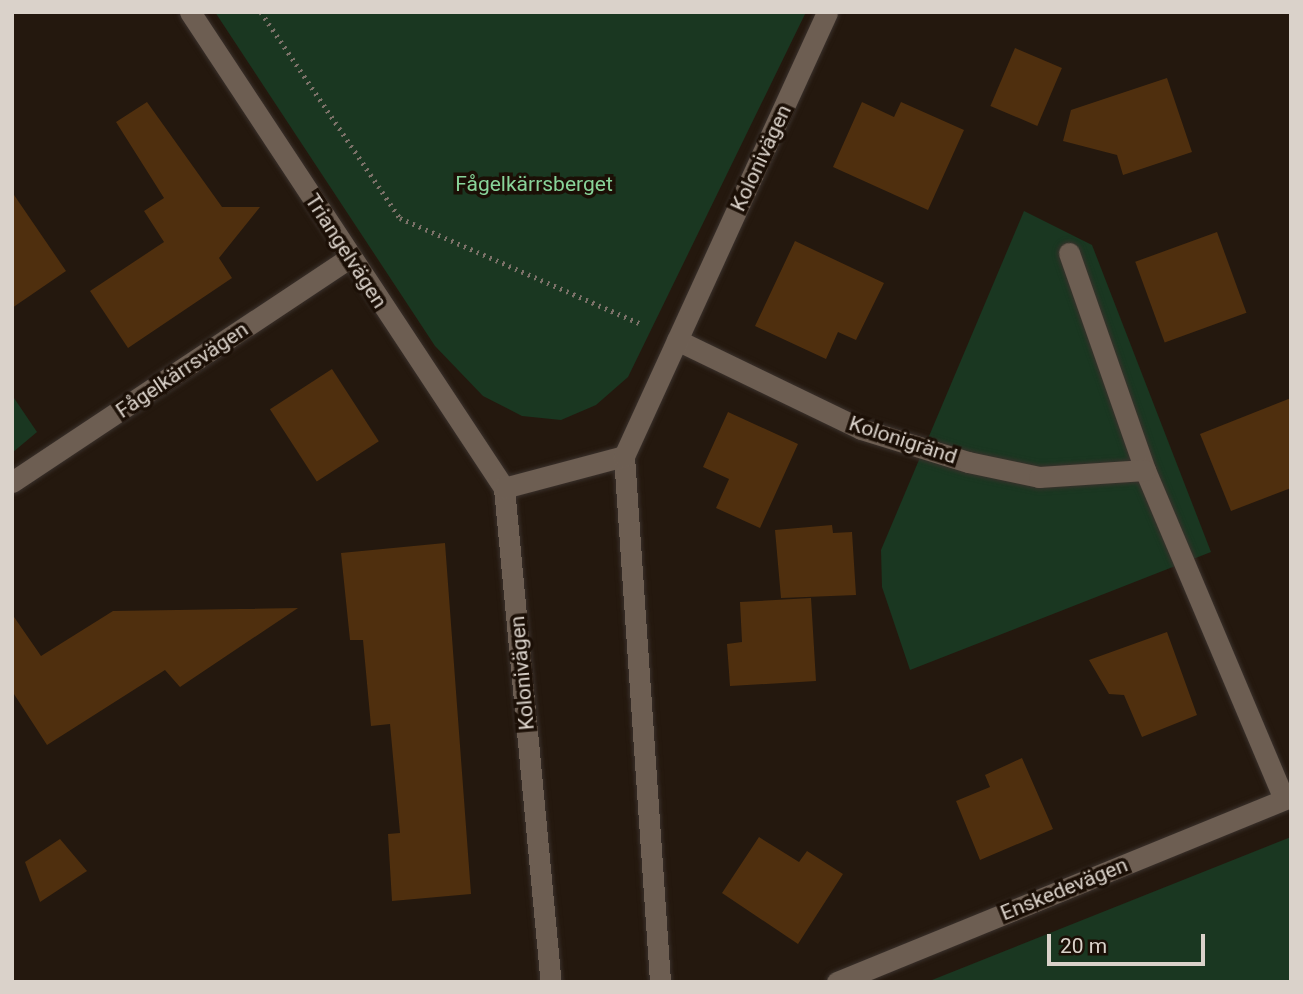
<!DOCTYPE html>
<html>
<head>
<meta charset="utf-8">
<style>
  body { margin:0 }
  #map { position:relative; width:1303px; height:994px; overflow:hidden; background:#24180e; font-family:Roboto,sans-serif }
  div>[style] { position:absolute }
  [style*='--x'] { left:calc(var(--x)*1px); top:calc(var(--y)*1px); width:calc(var(--w)*1px); rotate:calc(var(--a)*1deg) }
  .green>* { inset:0; background:#1a3721 }
  .building>* { inset:0; background:#4f2f0e; transform-origin:0 0 }
  .path>* { height:4.5px; margin-top:-2.25px; transform-origin:0; background:repeating-linear-gradient(90deg,#7c7269 0 2px,transparent 0 7px) }
  .roads { filter:drop-shadow(0 0 2px #3a312c) drop-shadow(0 0 2px #3a312c) }
  .minor>* { height:21px; margin:-10.5px; padding:0 10.5px; transform-origin:10.5px; border-radius:10.5px; background:#6d5e52 }
  span { translate:-50% -50%; white-space:nowrap; text-align:center; line-height:1.15; -webkit-text-stroke:7px #1b0f06; paint-order:stroke }
  .street-label { font-size:21px; color:#dad2ca }
  .park-label { font-size:21px; color:#88d399 }
  .frame { position:absolute; inset:0; border:14px solid #dad2ca; pointer-events:none }
  .scale { position:absolute; left:1047px; top:934px; width:158px; height:32px; box-sizing:border-box; border:4px solid #dad2ca; border-top:0; padding-left:9px; font-size:21px; line-height:24px; white-space:nowrap; color:#dad2ca; -webkit-text-stroke:5px #1b0f06; paint-order:stroke }
</style>
</head>
<body>
<div id="map">
  <div class="green">
    <div style="clip-path:polygon(215px 12px,806px 12px,628px 377px,596px 405px,561px 420px,522px 416px,483px 396px,435px 346px)"></div>
    <div style="clip-path:polygon(1024px 211px,1092px 245px,1211px 552px,910px 670px,882px 587px,881px 550px)"></div>
    <div style="clip-path:polygon(12px 395px,37px 432px,12px 453px)"></div>
    <div style="clip-path:polygon(1291px 837px,1291px 982px,927px 982px)"></div>
  </div>
  <div class="building">
    <div style="left:1015px;top:48px;width:51px;height:63px;rotate:23deg"></div>
    <div style="clip-path:polygon(1167px 78px,1192px 152px,1123px 175px,1117px 155px,1063px 141px,1071px 110px)"></div>
    <div style="clip-path:polygon(147px 102px,222px 207px,260px 207px,219px 258px,232px 278px,128px 348px,90px 291px,164px 242px,144px 211px,164px 198px,116px 122px)"></div>
    <div style="clip-path:polygon(862px 102px,894px 117px,901px 102px,964px 130px,928px 210px,833px 167px)"></div>
    <div style="clip-path:polygon(12px 192px,66px 271px,12px 308px)"></div>
    <div style="left:1217px;top:232px;width:86px;height:87px;rotate:70deg"></div>
    <div style="clip-path:polygon(795px 241px,884px 283px,856px 340px,838px 332px,826px 359px,755px 326px)"></div>
    <div style="left:332px;top:369px;width:86px;height:74px;rotate:57deg"></div>
    <div style="clip-path:polygon(1291px 398px,1291px 488px,1231px 511px,1200px 434px)"></div>
    <div style="clip-path:polygon(728px 412px,798px 444px,760px 528px,716px 508px,729px 479px,703px 467px)"></div>
    <div style="clip-path:polygon(832px 525px,833px 533px,852px 532px,856px 595px,781px 598px,775px 530px)"></div>
    <div style="clip-path:polygon(445px 543px,471px 894px,392px 901px,388px 834px,400px 833px,390px 724px,371px 726px,363px 640px,350px 640px,341px 553px)"></div>
    <div style="clip-path:polygon(811px 598px,816px 681px,730px 686px,727px 644px,742px 642px,740px 602px)"></div>
    <div style="clip-path:polygon(298px 608px,180px 687px,165px 670px,47px 745px,12px 691px,12px 614px,41px 656px,113px 611px)"></div>
    <div style="clip-path:polygon(1167px 632px,1197px 715px,1142px 737px,1124px 695px,1109px 694px,1089px 660px)"></div>
    <div style="clip-path:polygon(1022px 758px,1053px 829px,980px 860px,956px 801px,990px 787px,985px 775px)"></div>
    <div style="clip-path:polygon(759px 837px,799px 862px,807px 851px,843px 874px,798px 944px,722px 893px)"></div>
    <div style="clip-path:polygon(60px 839px,87px 871px,40px 902px,25px 862px)"></div>
  </div>
  <div class="path">
    <div style="--x:261;--y:12;--w:249;--a:56"></div>
    <div style="--x:400;--y:218;--w:264;--a:23.7"></div>
  </div>
  <div class="roads">
    <div class="minor">
      <div style="--x:190;--y:12;--w:570;--a:56.59"></div>
      <div style="--x:504;--y:488;--w:496;--a:84.6"></div>
      <div style="--x:1069;--y:253;--w:230;--a:70.7"></div>
      <div style="--x:1145;--y:470;--w:357;--a:67.1"></div>
      <div style="--x:677;--y:340;--w:204;--a:25.8"></div>
      <div style="--x:861;--y:429;--w:112;--a:17.1"></div>
      <div style="--x:968;--y:462;--w:73;--a:11.9"></div>
      <div style="--x:1039;--y:477;--w:106;--a:-3.8"></div>
      <div style="--x:624;--y:456;--w:527;--a:86.08"></div>
      <div style="--x:12;--y:482;--w:407;--a:-33.6"></div>
      <div style="--x:504;--y:488;--w:124;--a:-14.9"></div>
      <div style="--x:624;--y:456;--w:488;--a:-65.4"></div>
      <div style="--x:837;--y:982;--w:490;--a:-22.2"></div>
    </div>
  </div>
  <div class="street-label">
    <span style="left:761px;top:158px;rotate:-65deg">Kolonivägen</span>
    <span style="left:346px;top:251px;rotate:57deg">Triangelvägen</span>
    <span style="left:182px;top:370px;rotate:-34deg">Fågelkärrsvägen</span>
    <span style="left:903px;top:440px;rotate:18deg">Kolonigränd</span>
    <span style="left:522px;top:673px;rotate:-95deg">Kolonivägen</span>
    <span style="left:1064px;top:889px;rotate:-22deg">Enskedevägen</span>
  </div>
  <div class="park-label">
    <span style="left:534px;top:184px">Fågelkärrsberget</span>
  </div>
  <div class="frame"></div>
  <div class="scale">20 m</div>
</div>
</body>
</html>
